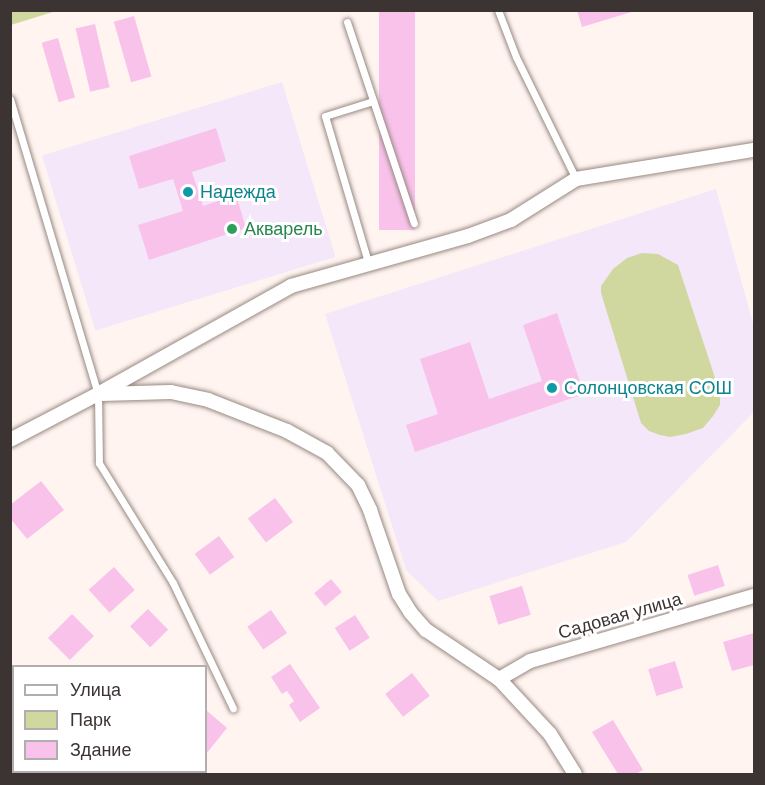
<!DOCTYPE html>
<html>
<head>
<meta charset="utf-8">
<style>
  body { margin:0 }
  #map { position:relative; width:765px; height:785px; overflow:hidden; background:#fff4f0; font-family:Arial,sans-serif }
  div>[style] { position:absolute }
  [style*='--x'] { left:calc(var(--x)*1px); top:calc(var(--y)*1px); width:calc(var(--w)*1px); rotate:calc(var(--a)*1deg) }
  .education>* { inset:0; background:#f5e7fa; transform-origin:0 0 }
  .green>* { inset:0; background:#d0d8a0 }
  .building>* { inset:0; background:#f9c2eb; transform-origin:0 0 }
  .roads { filter:drop-shadow(0 0 2px #988983) drop-shadow(0 0 2px #988983) }
  .service>* { height:7px; margin:-3.5px; padding:0 3.5px; transform-origin:3.5px; border-radius:3.5px; background:#fff }
  .minor>* { height:14px; margin:-7px; padding:0 7px; transform-origin:7px; border-radius:7px; background:#fff }
  .dots>* { width:16px; height:16px; translate:-50% -50%; box-sizing:border-box; border:3px solid #fff; border-radius:50% }
  span { translate:-50% -50%; white-space:nowrap; text-align:center; line-height:1.15; -webkit-text-stroke:6px #fff; paint-order:stroke }
  .culture-label { font-size:18px; color:#0d838f }
  .left { translate:0 -50%; text-align:left }
  .leisure-label { font-size:18px; color:#27864d }
  .street-label { font-size:18px; color:#3b3432 }
  .frame { position:absolute; inset:0; border:12px solid #3b3432; pointer-events:none }
  .legend { position:absolute; left:12px; top:665px; width:195px; height:108px; box-sizing:border-box; background:#fff; border:2px solid #b1aead; margin:0; padding:8px 10px; list-style:none; font-size:18px; color:#3b3432 }
  .legend li { display:flex; align-items:center; gap:12px; height:30px }
  .legend b { width:30px; border:2px solid #b1aead }
</style>
</head>
<body>
<div id="map">
  <div class="education">
    <div style="left:282px;top:82px;width:183px;height:251px;rotate:73deg"></div>
    <div style="clip-path:polygon(716px 189px,754px 327px,754px 412px,626px 542px,438px 601px,406px 570px,325px 314px)"></div>
  </div>
  <div class="green">
    <div style="clip-path:polygon(11px 10px,56px 10px,56px 11px,11px 25px)"></div>
    <div style="clip-path:polygon(642px 253px,658px 254px,678px 265px,720px 393px,720px 405px,713px 416px,703px 428px,686px 434px,670px 437px,660px 435px,649px 431px,641px 423px,601px 293px,601px 286px,613px 269px,627px 258px)"></div>
  </div>
  <div class="building">
    <div style="left:379px;top:10px;width:36px;height:220px"></div>
    <div style="clip-path:polygon(577px 10px,635px 10px,635px 11px,582px 27px)"></div>
    <div style="left:134px;top:16px;width:63px;height:21px;rotate:74deg"></div>
    <div style="left:95px;top:24px;width:65px;height:20px;rotate:77deg"></div>
    <div style="left:58px;top:38px;width:62px;height:17px;rotate:74deg"></div>
    <div style="clip-path:polygon(216px 128px,226px 161px,192px 172px,203px 206px,236px 195px,246px 228px,149px 260px,138px 225px,183px 211px,173px 179px,139px 189px,129px 156px)"></div>
    <div style="clip-path:polygon(557px 313px,584px 394px,415px 452px,406px 425px,438px 414px,420px 359px,470px 342px,489px 399px,542px 381px,523px 325px)"></div>
    <div style="clip-path:polygon(41px 481px,64px 510px,27px 539px,10px 518px,10px 505px)"></div>
    <div style="left:275px;top:498px;width:30px;height:34px;rotate:53deg"></div>
    <div style="left:219px;top:536px;width:26px;height:30px;rotate:54deg"></div>
    <div style="left:718px;top:565px;width:22px;height:32px;rotate:72deg"></div>
    <div style="left:114px;top:567px;width:31px;height:34px;rotate:48deg"></div>
    <div style="left:331px;top:579px;width:17px;height:22px;rotate:50deg"></div>
    <div style="left:522px;top:586px;width:30px;height:34px;rotate:73deg"></div>
    <div style="left:148px;top:609px;width:29px;height:25px;rotate:46deg"></div>
    <div style="left:271px;top:610px;width:28px;height:29px;rotate:55deg"></div>
    <div style="left:72px;top:614px;width:31px;height:34px;rotate:45deg"></div>
    <div style="left:355px;top:615px;width:27px;height:24px;rotate:57deg"></div>
    <div style="clip-path:polygon(754px 633px,754px 665px,732px 671px,723px 642px)"></div>
    <div style="left:675px;top:661px;width:28px;height:28px;rotate:73deg"></div>
    <div style="clip-path:polygon(290px 664px,320px 708px,300px 722px,289px 705px,294px 701px,287px 691px,282px 694px,271px 677px)"></div>
    <div style="left:412px;top:673px;width:29px;height:34px;rotate:52deg"></div>
    <div style="clip-path:polygon(206px 710px,227px 728px,206px 754px)"></div>
    <div style="clip-path:polygon(613px 720px,643px 770px,636px 774px,618px 774px,592px 732px)"></div>
  </div>
  <div class="roads">
    <div class="service">
      <div style="--x:498;--y:10;--w:50;--a:69"></div>
      <div style="--x:516;--y:57;--w:136;--a:63.8"></div>
      <div style="--x:347;--y:22;--w:212;--a:71.6"></div>
      <div style="--x:10;--y:99;--w:308;--a:73.4"></div>
      <div style="--x:98;--y:394;--w:69;--a:89.2"></div>
      <div style="--x:99;--y:463;--w:141;--a:58.3"></div>
      <div style="--x:173;--y:583;--w:139;--a:64.4"></div>
      <div style="--x:368;--y:262;--w:152;--a:-106.4"></div>
      <div style="--x:325;--y:116;--w:50;--a:-17.4"></div>
    </div>
    <div class="minor">
      <div style="--x:101;--y:394;--w:70;--a:-1.6"></div>
      <div style="--x:171;--y:392;--w:38;--a:12"></div>
      <div style="--x:208;--y:400;--w:85;--a:21.4"></div>
      <div style="--x:287;--y:431;--w:46;--a:28.8"></div>
      <div style="--x:327;--y:453;--w:45;--a:45.9"></div>
      <div style="--x:358;--y:485;--w:28;--a:64"></div>
      <div style="--x:370;--y:510;--w:89;--a:71"></div>
      <div style="--x:399;--y:594;--w:22;--a:58"></div>
      <div style="--x:411;--y:613;--w:23;--a:49"></div>
      <div style="--x:426;--y:630;--w:88;--a:33.9"></div>
      <div style="--x:499;--y:679;--w:75;--a:47.2"></div>
      <div style="--x:550;--y:734;--w:47;--a:58"></div>
      <div style="--x:10;--y:440;--w:99;--a:-27.6"></div>
      <div style="--x:98;--y:394;--w:221;--a:-29.2"></div>
      <div style="--x:291;--y:286;--w:184;--a:-15.8"></div>
      <div style="--x:468;--y:236;--w:46;--a:-20.4"></div>
      <div style="--x:511;--y:220;--w:77;--a:-32.2"></div>
      <div style="--x:576;--y:179;--w:180;--a:-9.3"></div>
      <div style="--x:499;--y:679;--w:36;--a:-30"></div>
      <div style="--x:530;--y:661;--w:233;--a:-16.2"></div>
    </div>
  </div>
  <div class="dots">
    <div style="left:188px;top:192px;background:#0f9aa8"></div>
    <div style="left:232px;top:229px;background:#2e9e5b"></div>
    <div style="left:552px;top:388px;background:#0f9aa8"></div>
  </div>
  <div class="culture-label">
    <span class="left" style="left:200px;top:192px">Надежда</span>
    <span class="left" style="left:564px;top:388px">Солонцовская СОШ</span>
  </div>
  <div class="leisure-label">
    <span class="left" style="left:244px;top:229px">Акварель</span>
  </div>
  <div class="street-label">
    <span style="left:620px;top:616px;rotate:-16deg">Садовая улица</span>
  </div>
  <div class="frame"></div>
  <ul class="legend">
  <li><b style="height:8px;background:#fff"></b>Улица</li>
  <li><b style="height:16px;background:#d0d8a0"></b>Парк</li>
  <li><b style="height:16px;background:#f9c2eb"></b>Здание</li>
  </ul>
</div>
</body>
</html>
